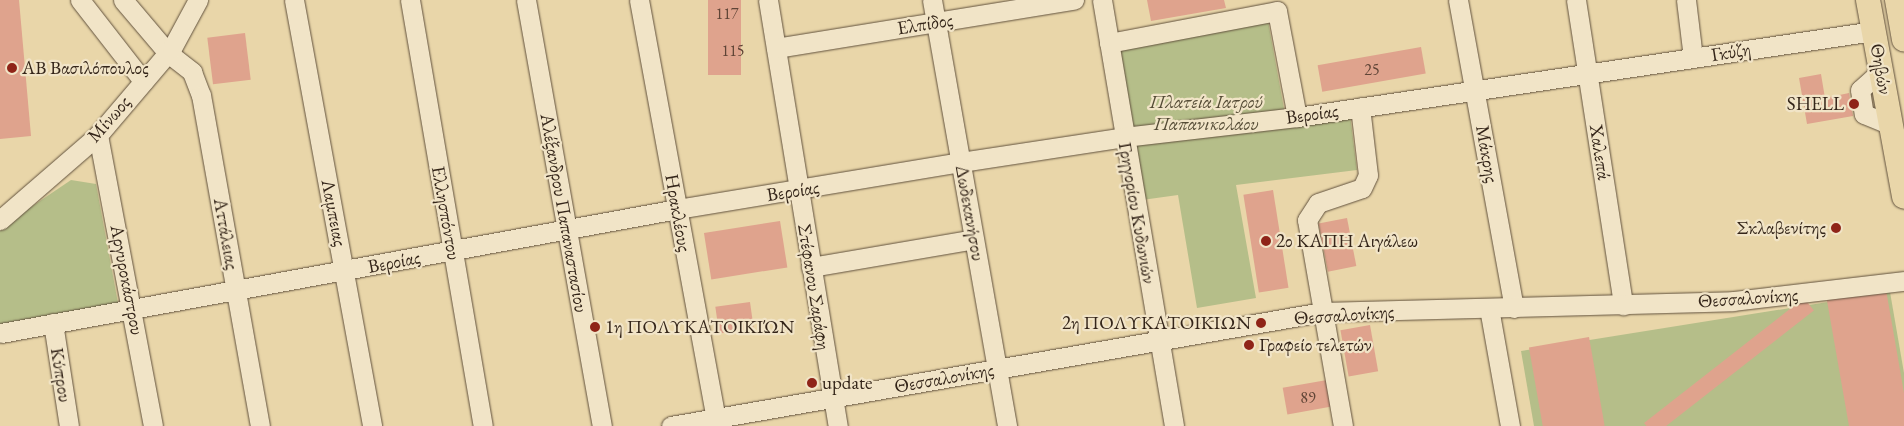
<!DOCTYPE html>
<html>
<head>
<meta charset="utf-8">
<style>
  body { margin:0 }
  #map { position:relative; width:1904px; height:426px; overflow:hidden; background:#e9d6a9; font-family:"EB Garamond",serif }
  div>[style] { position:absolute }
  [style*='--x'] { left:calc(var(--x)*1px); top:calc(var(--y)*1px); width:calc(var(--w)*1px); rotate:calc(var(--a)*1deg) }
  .green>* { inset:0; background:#b5be89 }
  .building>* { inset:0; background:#dfa38d; transform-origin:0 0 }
  .roads { filter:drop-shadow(0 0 1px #61513d) drop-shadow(0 0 1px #61513d) }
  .minor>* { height:19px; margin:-9.5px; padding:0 9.5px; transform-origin:9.5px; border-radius:9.5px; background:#f1e4c7 }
  .major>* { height:24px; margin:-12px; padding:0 12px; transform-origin:12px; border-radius:12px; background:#e9d6a9 }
  .dots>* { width:14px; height:14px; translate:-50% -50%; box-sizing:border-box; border:2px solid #f1e4c7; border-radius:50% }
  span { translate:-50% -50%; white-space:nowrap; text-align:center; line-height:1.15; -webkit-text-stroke:4.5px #f1e4c7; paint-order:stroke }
  .number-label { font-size:16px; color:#5f4436 }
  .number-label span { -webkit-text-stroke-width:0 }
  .street-label { font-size:19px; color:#342519 }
  .poi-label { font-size:19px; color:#342519 }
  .left { translate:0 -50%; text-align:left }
  .right { translate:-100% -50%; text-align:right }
  .park-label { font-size:19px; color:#544b35; font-style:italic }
</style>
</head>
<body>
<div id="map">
  <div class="green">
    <div style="clip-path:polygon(1268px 21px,1287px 125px,1350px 115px,1357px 170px,1236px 185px,1256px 298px,1197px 308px,1178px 195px,1142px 200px,1116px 48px)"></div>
    <div style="clip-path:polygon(71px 180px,96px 184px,118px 303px,0 324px,0 228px)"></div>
    <div style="clip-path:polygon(1890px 292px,1904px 373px,1904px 426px,1534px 426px,1521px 351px)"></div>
  </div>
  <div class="building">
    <div style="clip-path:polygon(0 0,19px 0,31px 136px,0 139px)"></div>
    <div style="left:708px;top:0;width:33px;height:75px"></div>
    <div style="clip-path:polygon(1147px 0,1224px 0,1226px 8px,1151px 21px)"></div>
    <div style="left:245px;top:33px;width:47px;height:38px;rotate:83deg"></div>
    <div style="left:1421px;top:47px;width:27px;height:105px;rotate:80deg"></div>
    <div style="clip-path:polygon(1821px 74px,1825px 98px,1849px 93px,1853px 116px,1807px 124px,1799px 78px)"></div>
    <div style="left:1273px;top:190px;width:99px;height:30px;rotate:81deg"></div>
    <div style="left:1347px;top:218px;width:49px;height:29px;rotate:79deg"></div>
    <div style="left:780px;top:221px;width:47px;height:77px;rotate:81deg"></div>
    <div style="clip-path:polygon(1885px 284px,1904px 393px,1904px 426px,1849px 426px,1826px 295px)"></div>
    <div style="left:1804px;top:298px;width:16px;height:203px;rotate:52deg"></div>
    <div style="left:750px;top:302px;width:27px;height:35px;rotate:82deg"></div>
    <div style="left:1370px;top:325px;width:47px;height:30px;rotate:80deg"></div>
    <div style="left:1589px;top:337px;width:90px;height:61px;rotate:80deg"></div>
    <div style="left:1327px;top:380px;width:27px;height:45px;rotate:80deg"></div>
  </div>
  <div class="roads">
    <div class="minor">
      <div style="--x:80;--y:0;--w:103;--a:52.1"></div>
      <div style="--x:123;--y:0;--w:70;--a:49.7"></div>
      <div style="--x:168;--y:53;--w:31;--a:38"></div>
      <div style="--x:192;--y:72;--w:25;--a:69"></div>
      <div style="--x:201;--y:95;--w:336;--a:79.9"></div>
      <div style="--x:294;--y:0;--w:433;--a:79.6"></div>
      <div style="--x:410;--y:0;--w:432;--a:80.3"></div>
      <div style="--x:526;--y:0;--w:433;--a:79.9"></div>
      <div style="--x:639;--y:0;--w:433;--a:79.6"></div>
      <div style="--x:768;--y:0;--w:432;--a:80.7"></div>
      <div style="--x:932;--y:0;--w:433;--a:80"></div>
      <div style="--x:1102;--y:0;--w:432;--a:80.4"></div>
      <div style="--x:1458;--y:0;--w:313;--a:79.7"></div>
      <div style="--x:1576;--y:0;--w:309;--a:81.2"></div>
      <div style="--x:1686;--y:0;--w:58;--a:83.1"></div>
      <div style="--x:1109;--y:43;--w:171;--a:-10.8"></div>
      <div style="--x:1277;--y:11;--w:108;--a:79.3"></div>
      <div style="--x:776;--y:48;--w:302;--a:-9.2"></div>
      <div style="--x:1881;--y:71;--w:28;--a:138"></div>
      <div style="--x:1860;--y:90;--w:24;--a:81"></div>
      <div style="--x:1864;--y:114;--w:29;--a:22"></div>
      <div style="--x:98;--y:135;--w:296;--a:79.3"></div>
      <div style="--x:0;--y:220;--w:130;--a:-40.9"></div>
      <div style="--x:98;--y:135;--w:114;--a:-49.6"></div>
      <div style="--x:172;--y:48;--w:55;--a:-61.6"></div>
      <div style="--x:811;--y:267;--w:165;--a:-9.7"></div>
      <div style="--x:1489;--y:308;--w:120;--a:79.9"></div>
      <div style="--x:53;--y:323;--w:104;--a:81.2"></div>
      <div style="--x:1;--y:333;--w:687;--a:-10.39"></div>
      <div style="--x:677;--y:209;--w:288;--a:-9.4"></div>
      <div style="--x:961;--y:162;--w:165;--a:-8.7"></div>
      <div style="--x:1124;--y:137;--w:174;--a:-6.6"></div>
      <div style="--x:1297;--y:117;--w:583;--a:-8.48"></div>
      <div style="--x:671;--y:426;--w:661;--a:-9.93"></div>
      <div style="--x:1322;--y:312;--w:411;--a:-1.5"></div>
      <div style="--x:1733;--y:301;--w:172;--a:-6.7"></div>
      <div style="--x:1343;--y:426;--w:209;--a:-99.9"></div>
      <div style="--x:1307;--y:220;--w:20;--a:-57"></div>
      <div style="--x:1318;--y:203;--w:46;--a:-18.8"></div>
      <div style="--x:1362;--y:188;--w:14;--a:-65"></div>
      <div style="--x:1368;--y:175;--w:68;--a:-96.7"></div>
    </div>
    <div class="major">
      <div style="--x:1868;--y:0;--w:200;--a:79.6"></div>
      <div style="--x:1897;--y:0;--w:40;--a:80"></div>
    </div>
  </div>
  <div class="dots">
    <div style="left:12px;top:68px;background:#8f2418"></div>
    <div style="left:1854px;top:104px;background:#8f2418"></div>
    <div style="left:1836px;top:228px;background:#8f2418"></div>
    <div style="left:1266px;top:241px;background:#8f2418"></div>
    <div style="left:1261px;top:323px;background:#8f2418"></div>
    <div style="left:595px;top:327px;background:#8f2418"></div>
    <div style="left:1249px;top:345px;background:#8f2418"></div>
    <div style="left:812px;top:383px;background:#8f2418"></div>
  </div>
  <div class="number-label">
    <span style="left:727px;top:14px">117</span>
    <span style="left:733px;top:51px">115</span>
    <span style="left:1372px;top:70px">25</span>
    <span style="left:1308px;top:398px">89</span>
  </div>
  <div class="street-label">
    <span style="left:925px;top:24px;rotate:-9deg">Ελπίδος</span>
    <span style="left:1731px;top:52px;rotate:-9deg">Γκύζη</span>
    <span style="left:1881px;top:69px;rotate:80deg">Θηβών</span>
    <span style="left:1312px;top:114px;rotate:-8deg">Βεροίας</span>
    <span style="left:109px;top:119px;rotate:-49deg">Μίνωος</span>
    <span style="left:1600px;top:152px;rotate:81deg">Χαλεπά</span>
    <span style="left:1487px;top:154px;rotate:80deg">Μάκρης</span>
    <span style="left:793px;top:191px;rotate:-9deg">Βεροίας</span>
    <span style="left:334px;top:213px;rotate:79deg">Λαμπειας</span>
    <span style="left:446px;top:213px;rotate:80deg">Ελλησπόντου</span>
    <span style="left:564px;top:213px;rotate:80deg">Αλέξανδρου Παπαναστασίου</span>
    <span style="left:678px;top:213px;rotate:80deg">Ηρακλέους</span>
    <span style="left:970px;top:213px;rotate:80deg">Δωδεκανήσου</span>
    <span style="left:1137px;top:213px;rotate:80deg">Γρηγορίου Κυδωνιών</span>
    <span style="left:226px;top:234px;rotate:80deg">Αττάλειας</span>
    <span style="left:394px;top:262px;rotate:-11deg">Βεροίας</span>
    <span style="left:127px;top:280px;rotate:79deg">Αργυροκάστρου</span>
    <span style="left:814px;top:287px;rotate:81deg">Στέφανου Σαράφη</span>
    <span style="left:1748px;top:298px;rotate:-4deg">Θεσσαλονίκης</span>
    <span style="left:1344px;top:315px;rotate:-4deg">Θεσσαλονίκης</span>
    <span style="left:61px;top:375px;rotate:81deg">Κύπρου</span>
    <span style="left:944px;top:378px;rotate:-10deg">Θεσσαλονίκης</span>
  </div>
  <div class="poi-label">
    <span class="left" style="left:22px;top:68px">ΑΒ Βασιλόπουλος</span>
    <span class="right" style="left:1844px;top:104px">SHELL</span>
    <span class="right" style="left:1826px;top:228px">Σκλαβενίτης</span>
    <span class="left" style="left:1276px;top:241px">2ο ΚΑΠΗ Αιγάλεω</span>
    <span class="right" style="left:1251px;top:323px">2η ΠΟΛΥΚΑΤΟΙΚΙΩΝ</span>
    <span class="left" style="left:605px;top:327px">1η ΠΟΛΥΚΑΤΟΙΚΙΏΝ</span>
    <span class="left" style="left:1259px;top:345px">Γραφείο τελετών</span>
    <span class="left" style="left:822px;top:383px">update</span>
  </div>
  <div class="park-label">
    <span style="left:1206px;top:113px">Πλατεία Ιατρού<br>Παπανικολάου</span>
  </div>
</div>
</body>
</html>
